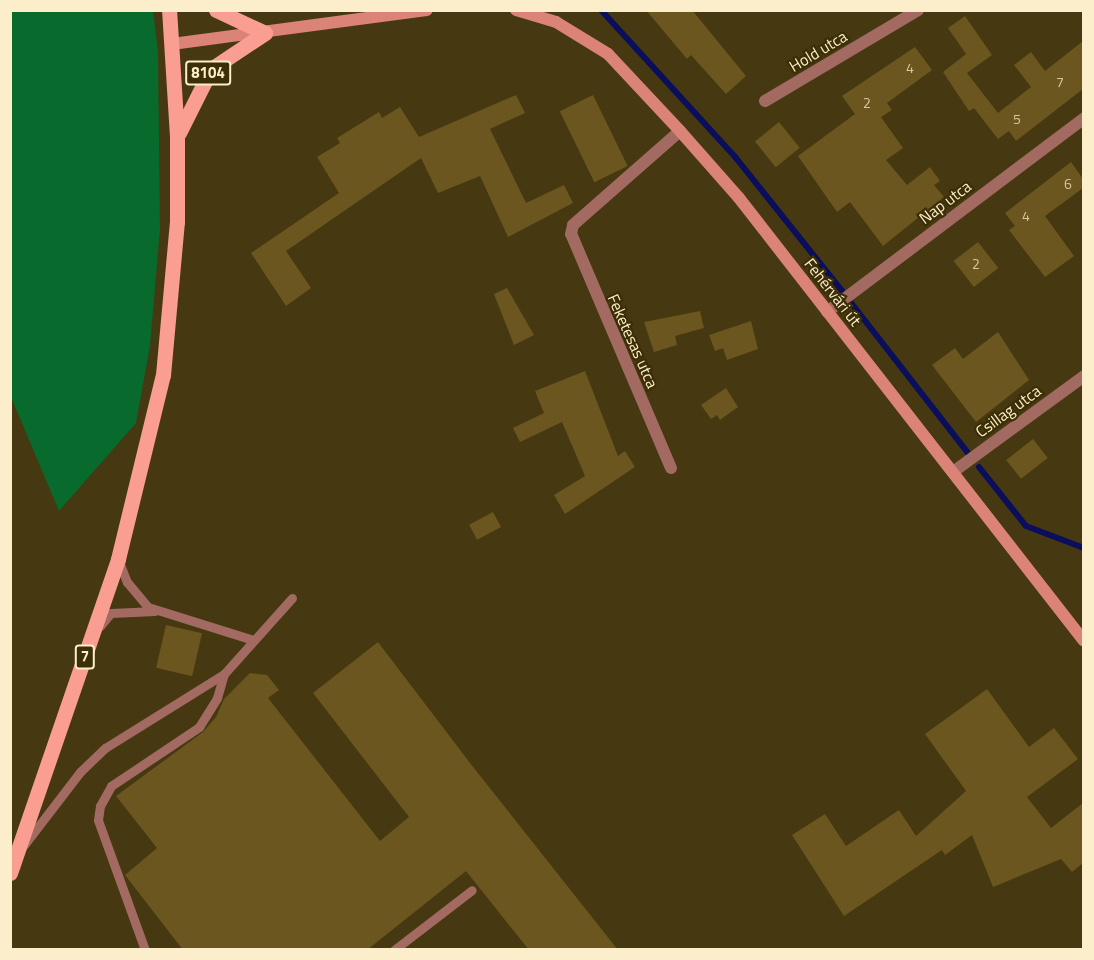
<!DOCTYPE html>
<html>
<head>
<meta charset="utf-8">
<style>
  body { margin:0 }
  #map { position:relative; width:1094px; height:960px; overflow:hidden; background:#463811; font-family:"Titillium Web",sans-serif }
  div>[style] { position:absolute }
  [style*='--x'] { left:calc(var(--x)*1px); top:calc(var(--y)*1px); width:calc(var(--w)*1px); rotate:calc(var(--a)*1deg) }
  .green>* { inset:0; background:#086a2c }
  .stream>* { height:6px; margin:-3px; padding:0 3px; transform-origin:3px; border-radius:3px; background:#0a0e5b }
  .building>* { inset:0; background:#6a561e; transform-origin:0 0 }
  .service>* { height:9px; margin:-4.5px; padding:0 4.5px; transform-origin:4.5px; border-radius:4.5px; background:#a26a61 }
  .minor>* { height:12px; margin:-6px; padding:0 6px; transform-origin:6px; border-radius:6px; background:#a26a61 }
  .secondary>* { height:12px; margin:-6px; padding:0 6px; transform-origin:6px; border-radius:6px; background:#db8376 }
  .primary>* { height:15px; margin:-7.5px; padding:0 7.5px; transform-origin:7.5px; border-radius:7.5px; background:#f99e91 }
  span { translate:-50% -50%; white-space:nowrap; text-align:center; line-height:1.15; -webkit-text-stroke:4.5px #3c2e05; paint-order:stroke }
  .number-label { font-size:14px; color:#d8c8a0 }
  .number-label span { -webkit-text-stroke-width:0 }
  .shield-label span { padding:2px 4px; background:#3c2e05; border:2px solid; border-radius:4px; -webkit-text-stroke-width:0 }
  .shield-label { font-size:15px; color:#fceecb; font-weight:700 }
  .street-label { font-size:16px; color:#fceecb }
  .frame { position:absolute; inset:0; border:12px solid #fceecb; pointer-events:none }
</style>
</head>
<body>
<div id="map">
  <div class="green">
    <div style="clip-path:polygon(10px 11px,153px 11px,158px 51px,160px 229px,150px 346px,136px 423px,59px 511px,11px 397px)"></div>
  </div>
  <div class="stream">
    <div style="--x:601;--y:10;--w:200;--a:47.6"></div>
    <div style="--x:736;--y:158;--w:171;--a:51.4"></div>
    <div style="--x:852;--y:304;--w:189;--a:52.1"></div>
    <div style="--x:979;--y:467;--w:75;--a:51.5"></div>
    <div style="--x:1026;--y:526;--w:62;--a:20.8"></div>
  </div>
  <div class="building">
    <div style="clip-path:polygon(646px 10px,692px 10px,746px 76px,726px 94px,691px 55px,687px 59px)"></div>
    <div style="clip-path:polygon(965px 16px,992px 55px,967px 73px,998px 113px,1031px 87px,1014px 65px,1031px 52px,1045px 71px,1083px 41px,1083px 89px,1016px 141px,1009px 131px,998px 139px,974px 108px,969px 111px,943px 72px,966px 54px,948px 28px)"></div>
    <div style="clip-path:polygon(915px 47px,932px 70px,887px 103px,892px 110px,881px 117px,903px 148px,886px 160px,907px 185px,930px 167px,940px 181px,934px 185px,944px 197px,883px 246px,850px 202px,837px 212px,798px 156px,855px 114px,842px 96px)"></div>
    <div style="clip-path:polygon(516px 95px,525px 113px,490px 129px,526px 203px,564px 185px,573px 203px,508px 237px,480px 176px,438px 193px,421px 158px,286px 251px,311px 288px,286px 306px,251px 253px,339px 193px,317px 157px,340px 143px,337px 138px,379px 112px,382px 118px,400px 107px,419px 137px)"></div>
    <div style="left:593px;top:95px;width:79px;height:37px;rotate:64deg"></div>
    <div style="left:779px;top:122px;width:33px;height:31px;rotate:51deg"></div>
    <div style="clip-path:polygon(1071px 162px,1083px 179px,1083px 188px,1045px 216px,1074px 256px,1045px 277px,1009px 230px,1015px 226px,1005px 213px)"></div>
    <div style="left:978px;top:242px;width:33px;height:31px;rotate:52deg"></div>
    <div style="clip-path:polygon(507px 288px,534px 335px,514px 345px,494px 294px)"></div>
    <div style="clip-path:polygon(700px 311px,704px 328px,675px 336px,677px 345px,654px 352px,644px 322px)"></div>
    <div style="clip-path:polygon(751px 321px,758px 349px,727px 360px,723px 348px,715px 351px,709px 335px)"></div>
    <div style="clip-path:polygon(998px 332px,1029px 380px,976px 422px,932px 365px,955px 348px,963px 359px)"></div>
    <div style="clip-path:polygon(585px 371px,618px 456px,625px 451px,635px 467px,565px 514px,554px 495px,585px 476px,562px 422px,520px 442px,513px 428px,544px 413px,535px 391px)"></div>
    <div style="clip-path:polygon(726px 388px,738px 407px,720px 420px,717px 415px,711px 419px,701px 405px)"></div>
    <div style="left:1033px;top:439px;width:24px;height:34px;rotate:52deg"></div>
    <div style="left:493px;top:512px;width:17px;height:27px;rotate:62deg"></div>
    <div style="left:166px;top:625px;width:37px;height:44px;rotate:13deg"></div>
    <div style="clip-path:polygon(378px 642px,470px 763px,618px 950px,529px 950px,466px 871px,367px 950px,183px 950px,125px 875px,157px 848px,116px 796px,203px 732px,216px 717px,224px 699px,250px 673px,267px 675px,279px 690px,268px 698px,380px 841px,409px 817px,313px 693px)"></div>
    <div style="clip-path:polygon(987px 689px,1029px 747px,1054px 728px,1078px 759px,1027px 797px,1051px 828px,1083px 803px,1083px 863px,1072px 872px,1061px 859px,993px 887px,972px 835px,945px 855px,942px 850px,844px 916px,792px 835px,825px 814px,846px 846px,899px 810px,916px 836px,966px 791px,925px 734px)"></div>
  </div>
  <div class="service">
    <div style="--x:118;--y:559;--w:25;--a:69"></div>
    <div style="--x:127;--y:582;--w:33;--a:50"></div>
    <div style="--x:148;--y:607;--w:110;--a:17.4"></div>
    <div style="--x:100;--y:626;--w:17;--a:-50"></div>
    <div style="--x:111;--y:613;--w:44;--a:-2.6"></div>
    <div style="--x:24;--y:845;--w:92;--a:-52.5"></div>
    <div style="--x:80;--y:772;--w:35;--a:-44"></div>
    <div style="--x:105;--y:748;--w:140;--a:-31.9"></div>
    <div style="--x:224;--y:674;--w:102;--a:-48.2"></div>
    <div style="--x:145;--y:950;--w:138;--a:-109.9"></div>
    <div style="--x:98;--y:820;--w:14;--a:-82"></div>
    <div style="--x:100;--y:806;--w:23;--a:-61"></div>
    <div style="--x:111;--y:786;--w:106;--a:-33.8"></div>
    <div style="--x:199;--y:727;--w:34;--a:-58"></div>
    <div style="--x:217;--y:698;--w:25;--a:-74"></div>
    <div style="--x:394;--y:950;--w:98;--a:-37.6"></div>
  </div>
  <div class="minor">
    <div style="--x:765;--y:101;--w:178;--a:-30.7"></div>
    <div style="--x:827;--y:312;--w:322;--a:-37"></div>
    <div style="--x:671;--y:468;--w:254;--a:-113.1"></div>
    <div style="--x:571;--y:234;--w:9;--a:-77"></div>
    <div style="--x:573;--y:225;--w:142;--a:-41.3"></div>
    <div style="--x:953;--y:472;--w:162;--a:-36.2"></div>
  </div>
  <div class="secondary">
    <div style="--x:516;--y:10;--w:42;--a:16.7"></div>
    <div style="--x:556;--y:22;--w:61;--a:31.6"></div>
    <div style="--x:608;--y:54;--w:105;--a:46.9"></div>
    <div style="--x:680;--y:131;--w:89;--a:48.6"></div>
    <div style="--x:739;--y:198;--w:561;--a:52.09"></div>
    <div style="--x:172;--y:44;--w:257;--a:-7.6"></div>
  </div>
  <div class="primary">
    <div style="--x:216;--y:10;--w:54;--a:25.1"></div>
    <div style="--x:179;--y:133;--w:72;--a:-63.4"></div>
    <div style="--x:211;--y:69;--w:65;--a:-33.7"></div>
    <div style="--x:10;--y:873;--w:332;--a:-71"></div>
    <div style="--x:118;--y:559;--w:189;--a:-76.3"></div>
    <div style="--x:163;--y:375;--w:154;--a:-84.8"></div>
    <div style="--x:177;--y:222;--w:86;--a:-90"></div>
    <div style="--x:177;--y:136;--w:126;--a:-93.6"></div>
  </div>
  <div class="number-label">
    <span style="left:910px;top:68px">4</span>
    <span style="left:1060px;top:82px">7</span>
    <span style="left:867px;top:103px">2</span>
    <span style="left:1017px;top:119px">5</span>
    <span style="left:1068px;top:184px">6</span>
    <span style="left:1026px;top:216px">4</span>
    <span style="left:976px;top:264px">2</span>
  </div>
  <div class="shield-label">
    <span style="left:208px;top:73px">8104</span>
    <span style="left:85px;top:657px">7</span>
  </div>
  <div class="street-label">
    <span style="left:818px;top:51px;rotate:-31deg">Hold utca</span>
    <span style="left:945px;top:202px;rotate:-37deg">Nap utca</span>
    <span style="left:833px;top:292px;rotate:52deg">Fehérvári út</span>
    <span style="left:633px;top:341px;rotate:66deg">Feketesas utca</span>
    <span style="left:1008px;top:411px;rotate:-36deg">Csillag utca</span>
  </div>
  <div class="frame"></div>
</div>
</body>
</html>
